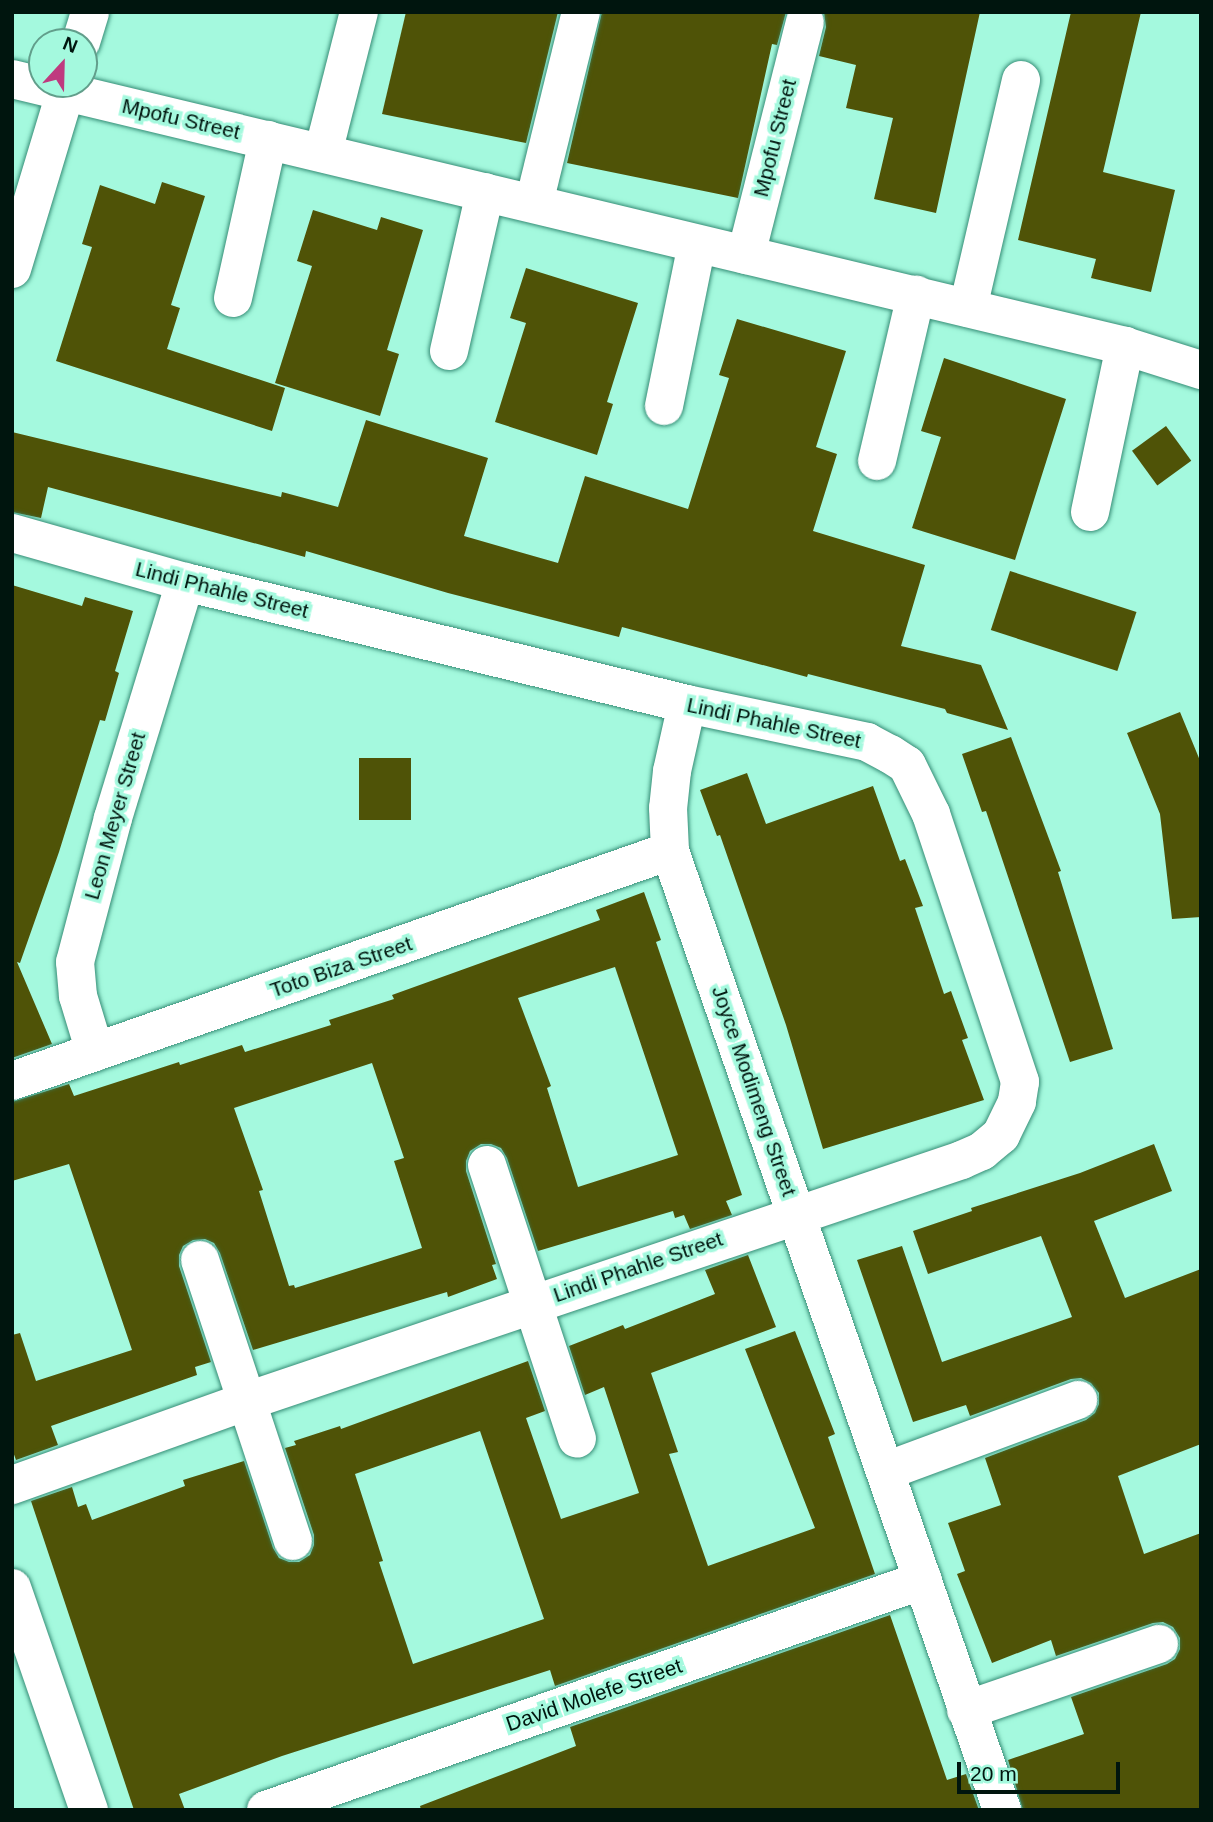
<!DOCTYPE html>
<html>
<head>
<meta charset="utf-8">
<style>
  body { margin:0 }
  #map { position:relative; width:1213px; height:1822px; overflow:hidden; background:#a4f9de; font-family:Arial,sans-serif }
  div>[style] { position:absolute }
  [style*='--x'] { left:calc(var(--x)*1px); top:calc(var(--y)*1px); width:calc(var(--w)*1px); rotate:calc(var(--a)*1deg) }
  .building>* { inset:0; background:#4f5307; transform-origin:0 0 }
  .roads { filter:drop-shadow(0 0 2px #368d76) drop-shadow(0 0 2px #368d76) }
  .street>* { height:38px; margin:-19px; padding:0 19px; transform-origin:19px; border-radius:19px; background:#fff }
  span { translate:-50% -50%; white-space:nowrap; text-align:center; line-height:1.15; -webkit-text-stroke:7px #a4f9de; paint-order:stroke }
  .street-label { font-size:21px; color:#00150e }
  .frame { position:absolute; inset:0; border:14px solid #00150e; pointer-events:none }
  .north { position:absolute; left:28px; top:28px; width:70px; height:70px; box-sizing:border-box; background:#a4f9de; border:2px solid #629e8b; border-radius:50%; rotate:22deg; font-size:19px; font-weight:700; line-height:28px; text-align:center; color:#00150e }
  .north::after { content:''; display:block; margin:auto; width:24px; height:32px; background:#bf3a7f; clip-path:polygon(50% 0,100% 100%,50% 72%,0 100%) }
  .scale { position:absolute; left:957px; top:1762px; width:163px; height:32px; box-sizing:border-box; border:4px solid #00150e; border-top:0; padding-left:9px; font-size:21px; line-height:24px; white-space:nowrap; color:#00150e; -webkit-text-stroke:5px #a4f9de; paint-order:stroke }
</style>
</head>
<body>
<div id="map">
  <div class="building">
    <div style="clip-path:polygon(406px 12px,558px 12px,526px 143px,382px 114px)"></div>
    <div style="clip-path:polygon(602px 12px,786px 12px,777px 45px,772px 44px,738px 198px,567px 163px)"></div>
    <div style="clip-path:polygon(824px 12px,980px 12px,936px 213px,874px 199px,893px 118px,846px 108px,856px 65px,819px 56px,826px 27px)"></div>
    <div style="clip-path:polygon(1071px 12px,1141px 12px,1103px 172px,1175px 190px,1151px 292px,1091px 278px,1096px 259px,1018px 240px)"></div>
    <div style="clip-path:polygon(162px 182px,205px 196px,171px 305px,180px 308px,167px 349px,285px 388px,272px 431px,56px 361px,92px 247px,82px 244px,100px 185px,155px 204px)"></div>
    <div style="clip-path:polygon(313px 210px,377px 230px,381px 217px,423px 230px,387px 350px,399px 354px,380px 416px,275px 383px,312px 266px,297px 261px)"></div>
    <div style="clip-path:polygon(526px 268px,638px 303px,607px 402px,613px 404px,597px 455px,495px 422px,526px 323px,510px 318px)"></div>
    <div style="clip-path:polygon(737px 319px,846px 351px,816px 447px,837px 454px,813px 531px,925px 565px,901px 646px,981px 665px,1008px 730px,947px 713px,945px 709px,808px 674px,807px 677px,622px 627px,619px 637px,448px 593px,306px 551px,305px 557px,48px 487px,41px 518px,12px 512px,12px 432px,281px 497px,282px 492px,338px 507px,366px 420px,488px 458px,464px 536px,558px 563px,585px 476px,688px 509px,729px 378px,719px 375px)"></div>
    <div style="clip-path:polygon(944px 358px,1066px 399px,1015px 560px,912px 528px,941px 437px,921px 431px)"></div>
    <div style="left:1166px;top:426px;width:43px;height:42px;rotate:54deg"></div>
    <div style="left:1010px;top:571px;width:133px;height:62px;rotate:18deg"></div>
    <div style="clip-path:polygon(12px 585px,82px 606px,85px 597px,133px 611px,115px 671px,119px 673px,105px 721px,100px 720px,59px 852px,20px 963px,17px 962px,52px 1044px,12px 1058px)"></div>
    <div style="clip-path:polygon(1180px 712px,1201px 763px,1201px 917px,1172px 919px,1160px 814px,1127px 733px)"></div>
    <div style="clip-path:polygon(1011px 737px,1061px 871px,1058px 872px,1113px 1049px,1070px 1062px,986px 811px,982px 812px,962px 754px)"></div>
    <div style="left:359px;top:758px;width:52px;height:62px"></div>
    <div style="clip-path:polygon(747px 773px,766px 824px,873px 786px,900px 861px,905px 859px,923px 906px,915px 908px,944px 994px,951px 991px,968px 1038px,962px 1040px,984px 1100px,823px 1149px,786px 1025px,720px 835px,717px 836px,700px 790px)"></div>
    <div style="clip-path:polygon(evenodd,644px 892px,661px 940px,656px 942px,742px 1195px,726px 1201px,732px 1215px,690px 1229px,684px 1215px,675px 1218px,673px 1211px,538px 1251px,507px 1158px,501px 1148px,491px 1144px,481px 1144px,470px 1151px,466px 1161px,466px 1171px,496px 1264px,492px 1265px,497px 1279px,448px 1297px,447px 1292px,253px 1350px,220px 1253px,214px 1243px,205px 1239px,193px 1240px,183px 1246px,179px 1255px,179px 1266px,211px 1362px,195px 1367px,197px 1375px,51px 1426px,58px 1445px,16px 1460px,12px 1449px,12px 1335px,20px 1333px,36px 1381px,132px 1350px,69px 1164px,12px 1181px,12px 1102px,69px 1084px,74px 1096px,179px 1062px,180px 1065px,242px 1045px,245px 1052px,331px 1025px,329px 1020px,394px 999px,392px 995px,600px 920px,596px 910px,644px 892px,615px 967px,678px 1155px,578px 1187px,547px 1088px,551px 1086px,518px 998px,615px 967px,644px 892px,372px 1063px,404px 1158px,394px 1161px,422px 1248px,295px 1288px,294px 1285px,289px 1286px,259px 1191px,263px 1190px,234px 1108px,372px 1063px)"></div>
    <div style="clip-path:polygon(1154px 1144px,1172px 1191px,1094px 1221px,1125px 1298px,1201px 1269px,1201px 1444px,1118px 1476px,1144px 1554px,1201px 1533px,1201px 1810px,1023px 1810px,1008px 1760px,1084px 1734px,1071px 1697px,1167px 1664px,1175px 1659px,1180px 1649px,1180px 1638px,1173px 1627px,1163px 1622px,1153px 1623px,1056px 1656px,1051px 1640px,992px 1663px,957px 1574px,965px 1571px,948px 1523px,1001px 1505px,985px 1458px,1086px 1420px,1095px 1413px,1099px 1404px,1099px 1393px,1091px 1383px,1081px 1378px,1071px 1379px,970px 1416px,966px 1405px,913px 1422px,857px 1260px,902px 1246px,942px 1362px,1072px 1317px,1041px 1236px,928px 1274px,913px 1231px,972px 1211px,971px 1208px,1080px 1173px)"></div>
    <div style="clip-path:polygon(evenodd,748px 1255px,776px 1327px,651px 1373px,678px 1452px,669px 1454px,708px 1566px,815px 1528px,745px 1349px,795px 1331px,835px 1434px,828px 1437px,875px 1574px,555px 1686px,550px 1670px,282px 1756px,179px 1794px,185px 1810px,134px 1810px,31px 1501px,72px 1487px,78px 1507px,86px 1504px,92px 1520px,185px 1486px,183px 1480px,244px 1461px,273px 1548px,279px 1558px,289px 1562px,299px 1562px,310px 1555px,314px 1545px,314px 1535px,285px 1448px,296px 1445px,294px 1441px,340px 1426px,341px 1429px,528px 1361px,545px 1411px,526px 1418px,561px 1519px,639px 1493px,604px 1387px,585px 1395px,569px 1346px,623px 1325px,625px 1329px,715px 1294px,705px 1270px,748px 1255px,480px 1431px,544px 1619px,413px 1664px,379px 1562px,383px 1561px,355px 1474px,480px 1431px)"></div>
    <div style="clip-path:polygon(890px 1615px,947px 1780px,966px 1774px,979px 1810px,421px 1810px,420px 1806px,576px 1746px,570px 1727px)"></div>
  </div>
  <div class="roads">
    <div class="street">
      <div style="--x:81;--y:42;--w:31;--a:-73"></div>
      <div style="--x:12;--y:79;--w:1145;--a:13.49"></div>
      <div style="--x:1125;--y:346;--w:80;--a:17.5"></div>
      <div style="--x:323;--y:153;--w:146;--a:-75.7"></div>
      <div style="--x:534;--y:203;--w:197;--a:-76.2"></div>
      <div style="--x:746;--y:255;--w:240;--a:-75.8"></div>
      <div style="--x:12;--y:269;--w:193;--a:-73.2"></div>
      <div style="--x:233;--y:298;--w:162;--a:-77.5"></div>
      <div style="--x:968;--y:308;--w:234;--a:-76.9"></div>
      <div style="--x:449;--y:351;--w:163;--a:-77.2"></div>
      <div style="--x:664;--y:406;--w:165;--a:-78.5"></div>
      <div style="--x:877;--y:461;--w:171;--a:-76.8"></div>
      <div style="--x:1090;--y:512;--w:170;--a:-78.1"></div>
      <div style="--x:12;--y:533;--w:180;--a:15.8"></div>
      <div style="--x:185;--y:582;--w:517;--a:13.66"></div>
      <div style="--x:687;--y:704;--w:184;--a:11.9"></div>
      <div style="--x:867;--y:742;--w:26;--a:28"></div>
      <div style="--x:890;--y:754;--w:20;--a:33"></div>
      <div style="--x:907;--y:765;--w:55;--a:63.9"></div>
      <div style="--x:931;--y:814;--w:282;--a:71.6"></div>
      <div style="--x:1020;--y:1082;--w:20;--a:99"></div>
      <div style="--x:1017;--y:1102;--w:37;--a:116"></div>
      <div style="--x:1001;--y:1135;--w:25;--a:140"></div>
      <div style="--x:982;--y:1151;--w:22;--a:156"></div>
      <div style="--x:962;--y:1160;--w:755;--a:161.37"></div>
      <div style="--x:247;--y:1401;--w:250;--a:160.3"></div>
      <div style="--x:687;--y:704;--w:69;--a:102.6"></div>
      <div style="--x:672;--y:771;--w:37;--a:96"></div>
      <div style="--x:668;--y:808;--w:43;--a:87.3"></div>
      <div style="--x:670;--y:851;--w:1015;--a:70.9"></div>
      <div style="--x:95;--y:1052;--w:59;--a:-106.9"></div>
      <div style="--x:78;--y:996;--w:34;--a:-95"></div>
      <div style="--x:75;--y:962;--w:149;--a:-75.2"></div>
      <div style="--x:113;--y:818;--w:247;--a:-73"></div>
      <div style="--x:12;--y:1081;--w:697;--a:-19.27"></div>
      <div style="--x:487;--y:1165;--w:288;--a:71.8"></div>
      <div style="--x:200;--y:1260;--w:296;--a:71.7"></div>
      <div style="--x:886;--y:1471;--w:205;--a:-20.3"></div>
      <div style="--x:12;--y:1588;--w:235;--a:70.9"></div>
      <div style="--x:966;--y:1710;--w:204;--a:-18.9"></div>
      <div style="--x:266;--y:1810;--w:696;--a:-19.29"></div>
    </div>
  </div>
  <div class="street-label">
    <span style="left:181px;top:119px;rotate:13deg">Mpofu Street</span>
    <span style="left:775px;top:138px;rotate:-76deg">Mpofu Street</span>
    <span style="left:222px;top:590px;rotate:14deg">Lindi Phahle Street</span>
    <span style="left:774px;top:723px;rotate:12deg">Lindi Phahle Street</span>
    <span style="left:115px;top:816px;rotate:-74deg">Leon Meyer Street</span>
    <span style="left:341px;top:967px;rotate:-19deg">Toto Biza Street</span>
    <span style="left:754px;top:1091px;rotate:71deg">Joyce Modimeng Street</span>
    <span style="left:638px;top:1267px;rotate:-19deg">Lindi Phahle Street</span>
    <span style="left:594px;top:1695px;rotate:-19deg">David Molefe Street</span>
  </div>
  <div class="frame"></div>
  <div class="north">N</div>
  <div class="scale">20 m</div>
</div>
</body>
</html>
